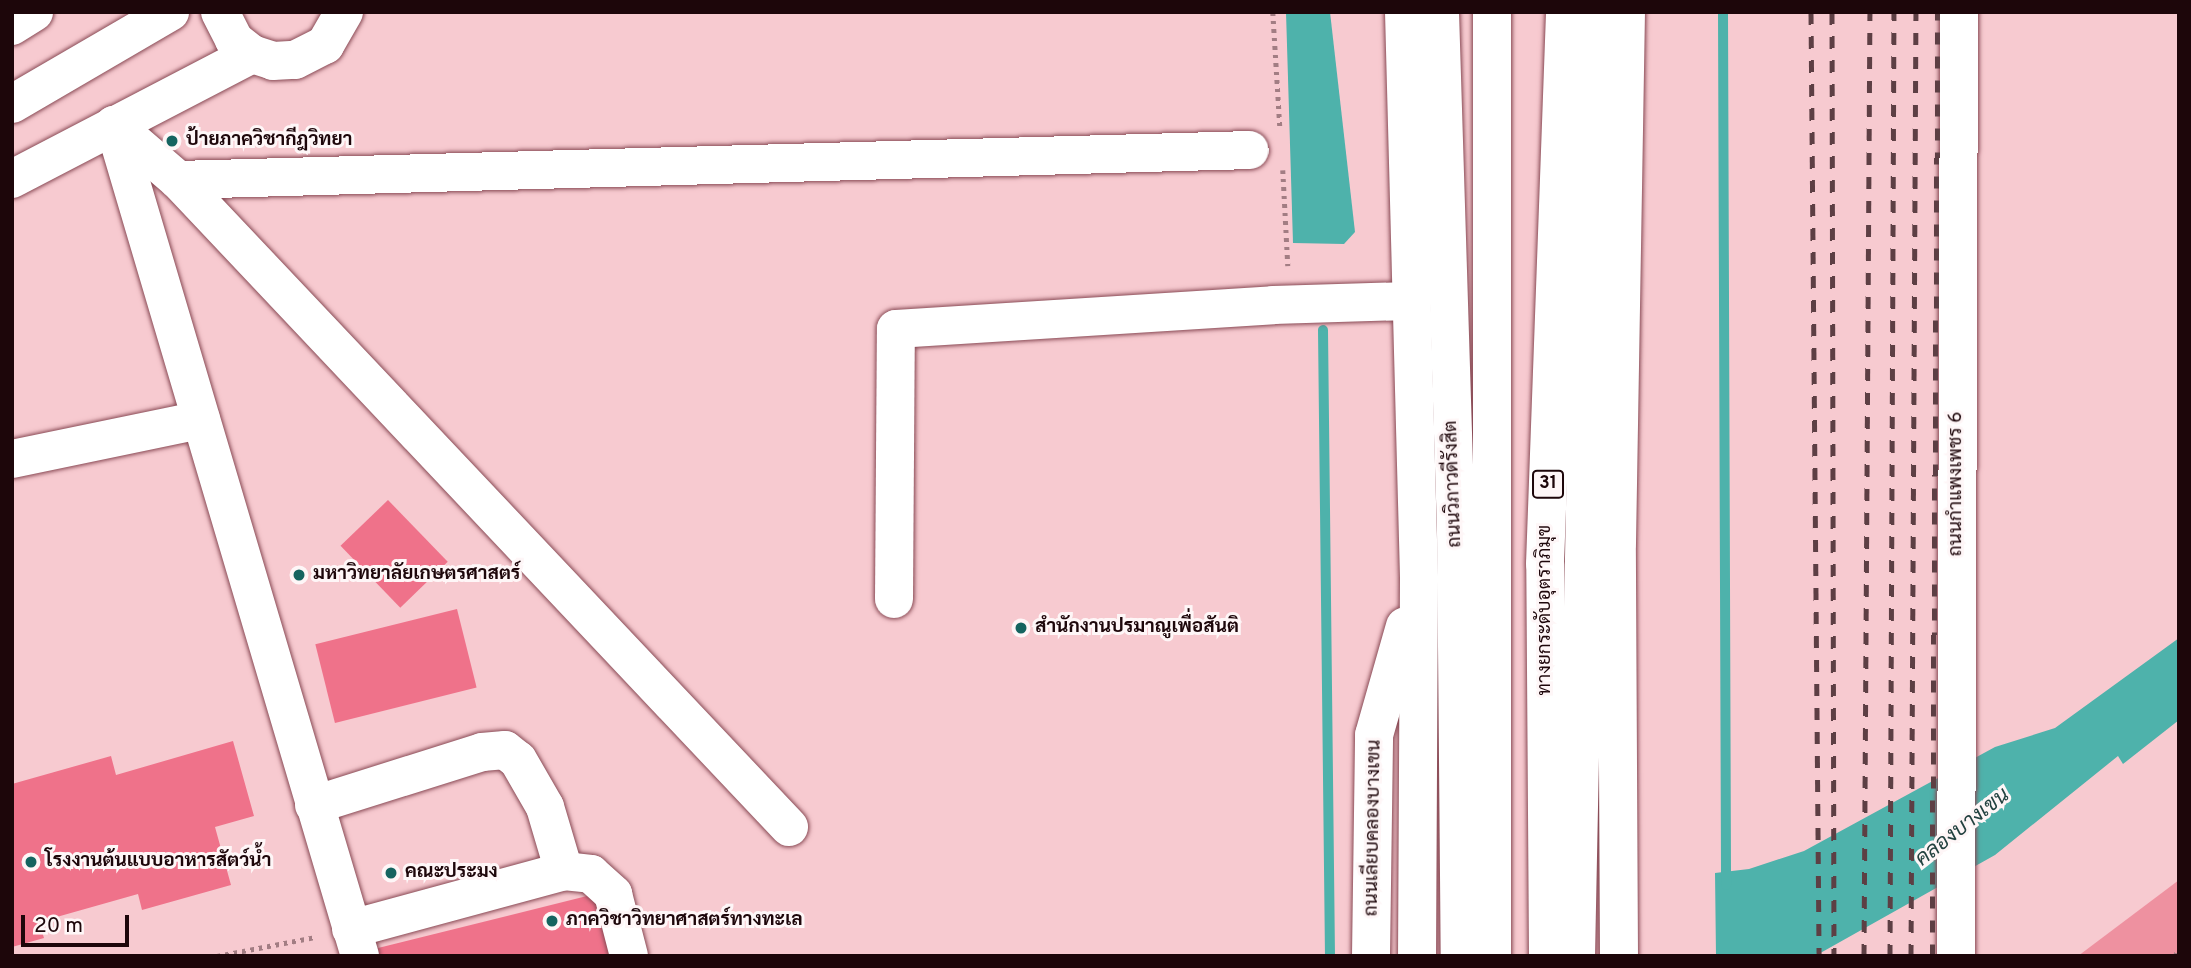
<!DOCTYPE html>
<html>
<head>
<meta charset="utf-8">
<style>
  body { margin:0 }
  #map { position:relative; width:2191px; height:968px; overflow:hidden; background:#f7cad0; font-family:Overpass,Sarabun,sans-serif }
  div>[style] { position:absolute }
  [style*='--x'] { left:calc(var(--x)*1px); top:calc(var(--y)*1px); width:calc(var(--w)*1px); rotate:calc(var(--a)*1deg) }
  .green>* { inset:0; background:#ee91a0 }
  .water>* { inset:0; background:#4eb2ab }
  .stream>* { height:10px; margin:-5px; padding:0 5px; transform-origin:5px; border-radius:5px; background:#4eb2ab }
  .building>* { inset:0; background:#ef728a; transform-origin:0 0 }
  .path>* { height:4.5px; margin-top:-2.25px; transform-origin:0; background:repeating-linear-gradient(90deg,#a27d83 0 3.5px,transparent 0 8.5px) }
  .roads { filter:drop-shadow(0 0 2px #894a55) drop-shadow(0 0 2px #894a55) }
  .minor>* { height:38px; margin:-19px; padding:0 19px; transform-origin:19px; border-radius:19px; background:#fff }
  .major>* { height:38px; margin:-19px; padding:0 19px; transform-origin:19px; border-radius:19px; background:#fff }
  .highway>* { height:38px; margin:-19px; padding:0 19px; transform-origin:19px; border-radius:19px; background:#fff }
  .rail>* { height:5px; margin-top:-2.5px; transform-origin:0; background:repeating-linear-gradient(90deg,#5d3f44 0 12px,transparent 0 24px) }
  .dots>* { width:19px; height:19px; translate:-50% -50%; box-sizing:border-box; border:4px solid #fef6f7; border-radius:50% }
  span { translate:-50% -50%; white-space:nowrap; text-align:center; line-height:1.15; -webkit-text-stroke:6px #fef6f7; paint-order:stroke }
  .shield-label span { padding:2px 5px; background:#fef6f7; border:2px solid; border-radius:5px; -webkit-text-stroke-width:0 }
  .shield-label { font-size:18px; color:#1d060a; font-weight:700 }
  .poi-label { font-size:19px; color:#1d060a; font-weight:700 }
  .left { translate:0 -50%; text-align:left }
  .street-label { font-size:19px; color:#1d060a }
  .water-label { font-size:21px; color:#234240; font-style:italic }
  .frame { position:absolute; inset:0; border:14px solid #1d060a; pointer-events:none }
  .scale { position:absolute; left:21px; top:915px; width:108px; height:32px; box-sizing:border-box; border:4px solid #1d060a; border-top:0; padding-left:9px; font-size:21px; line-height:24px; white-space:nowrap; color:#1d060a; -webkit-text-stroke:5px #fef6f7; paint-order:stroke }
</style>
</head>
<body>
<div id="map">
  <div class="green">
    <div style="clip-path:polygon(2179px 880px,2179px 956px,2078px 956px)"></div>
  </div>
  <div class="water">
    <div style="clip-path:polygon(1286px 12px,1330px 12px,1355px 232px,1344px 244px,1293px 243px)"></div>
    <div style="clip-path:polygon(2179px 638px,2179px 720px,2123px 764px,2118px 756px,1995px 855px,1815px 956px,1716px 956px,1715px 873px,1749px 869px,1804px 851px,1995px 747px,2055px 728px)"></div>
  </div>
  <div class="stream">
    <div style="--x:1723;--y:12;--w:873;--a:89.8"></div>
    <div style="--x:1323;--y:330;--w:626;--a:89.36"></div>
  </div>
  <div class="building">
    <div style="left:388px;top:500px;width:86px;height:66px;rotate:46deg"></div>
    <div style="left:457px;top:609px;width:81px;height:146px;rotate:76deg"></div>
    <div style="clip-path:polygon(233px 741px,254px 816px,215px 827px,231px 885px,142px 910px,138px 894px,39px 922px,44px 938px,12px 947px,12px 784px,111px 756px,116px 775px)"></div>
    <div style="clip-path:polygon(607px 891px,623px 956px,371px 956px,370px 950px)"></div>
  </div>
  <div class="path">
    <div style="--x:1273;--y:12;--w:115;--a:86.5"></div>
    <div style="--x:1283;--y:170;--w:96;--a:87"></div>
    <div style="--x:217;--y:956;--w:101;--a:-10.9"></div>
    <div style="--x:2175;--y:956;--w:9;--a:-63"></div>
  </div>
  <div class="roads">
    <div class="minor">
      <div style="--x:220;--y:12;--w:31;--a:63"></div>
      <div style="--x:234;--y:40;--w:23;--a:38"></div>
      <div style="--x:252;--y:54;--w:22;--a:18"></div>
      <div style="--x:273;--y:61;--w:22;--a:-3"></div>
      <div style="--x:295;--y:60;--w:34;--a:-27"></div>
      <div style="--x:325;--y:45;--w:38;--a:-60"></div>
      <div style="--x:12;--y:26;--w:26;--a:-32"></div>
      <div style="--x:12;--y:104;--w:183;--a:-30.2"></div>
      <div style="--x:12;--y:179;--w:271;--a:-27.5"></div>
      <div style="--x:178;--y:180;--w:890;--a:46.64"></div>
      <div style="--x:12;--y:459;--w:193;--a:-11.7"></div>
      <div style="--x:894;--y:599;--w:270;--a:-89.6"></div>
      <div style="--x:896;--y:329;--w:378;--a:-3.6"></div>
      <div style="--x:1273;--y:305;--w:138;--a:-1.7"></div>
      <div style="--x:314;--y:805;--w:176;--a:-17.5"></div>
      <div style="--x:482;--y:752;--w:23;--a:-5"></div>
      <div style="--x:505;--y:750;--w:16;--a:38"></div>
      <div style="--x:518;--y:760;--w:54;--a:60.1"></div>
      <div style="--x:545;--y:807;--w:67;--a:73.5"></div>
      <div style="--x:351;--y:929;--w:221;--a:-15.2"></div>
      <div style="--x:564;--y:871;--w:27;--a:6"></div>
      <div style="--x:591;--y:874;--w:30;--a:42"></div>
      <div style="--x:613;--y:894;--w:64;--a:75.5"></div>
      <div style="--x:360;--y:956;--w:867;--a:-106.49"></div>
      <div style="--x:114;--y:125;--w:84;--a:40.7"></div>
      <div style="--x:178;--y:180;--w:1072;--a:-1.6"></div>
      <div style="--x:1956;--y:956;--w:944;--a:-89.82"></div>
    </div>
    <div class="major">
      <div style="--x:1404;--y:12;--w:567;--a:88.48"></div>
      <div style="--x:1419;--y:579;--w:377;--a:90.3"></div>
      <div style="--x:1371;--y:956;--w:221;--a:-89.2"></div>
      <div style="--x:1374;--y:735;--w:113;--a:-74.1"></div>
      <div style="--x:1619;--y:956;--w:413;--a:-90.3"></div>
      <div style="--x:1617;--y:543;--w:531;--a:-89.03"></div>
    </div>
    <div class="highway">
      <div style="--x:1440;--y:12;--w:519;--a:88.23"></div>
      <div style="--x:1456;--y:531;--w:425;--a:89.5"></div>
      <div style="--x:1492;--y:12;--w:944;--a:90"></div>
      <div style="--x:1548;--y:956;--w:392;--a:-90.4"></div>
      <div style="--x:1545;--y:564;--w:552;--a:-87.92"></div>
      <div style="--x:1576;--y:956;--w:944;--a:-88.85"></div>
    </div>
  </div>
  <div class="rail">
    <div style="--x:1811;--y:12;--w:944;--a:89.51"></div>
    <div style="--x:1832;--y:12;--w:944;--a:89.88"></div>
    <div style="--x:1864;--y:956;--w:944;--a:-89.64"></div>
    <div style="--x:1890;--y:956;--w:944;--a:-89.76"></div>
    <div style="--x:1911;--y:956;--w:944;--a:-89.7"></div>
    <div style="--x:1932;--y:956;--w:944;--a:-89.64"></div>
  </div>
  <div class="dots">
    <div style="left:172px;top:141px;background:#156460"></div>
    <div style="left:299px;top:575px;background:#156460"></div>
    <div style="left:1021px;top:628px;background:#156460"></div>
    <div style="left:31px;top:862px;background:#156460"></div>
    <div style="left:391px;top:873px;background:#156460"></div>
    <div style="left:552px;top:921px;background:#156460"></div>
  </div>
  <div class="shield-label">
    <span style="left:1548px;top:484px">31</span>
  </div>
  <div class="poi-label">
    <span class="left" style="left:186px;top:141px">ป้ายภาควิชากีฎวิทยา</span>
    <span class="left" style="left:313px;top:575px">มหาวิทยาลัยเกษตรศาสตร์</span>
    <span class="left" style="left:1035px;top:628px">สำนักงานปรมาณูเพื่อสันติ</span>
    <span class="left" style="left:45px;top:862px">โรงงานต้นแบบอาหารสัตว์น้ำ</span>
    <span class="left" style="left:405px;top:873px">คณะประมง</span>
    <span class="left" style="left:566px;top:921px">ภาควิชาวิทยาศาสตร์ทางทะเล</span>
  </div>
  <div class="street-label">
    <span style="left:1454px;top:484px;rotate:-92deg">ถนนวิภาวดีรังสิต</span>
    <span style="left:1957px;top:484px;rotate:-90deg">ถนนกำแพงเพชร 6</span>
    <span style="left:1546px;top:610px;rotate:-90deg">ทางยกระดับอุตราภิมุข</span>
    <span style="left:1374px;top:828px;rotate:-89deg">ถนนเลียบคลองบางเขน</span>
  </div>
  <div class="water-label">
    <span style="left:1963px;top:828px;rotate:-38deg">คลองบางเขน</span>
  </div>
  <div class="frame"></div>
  <div class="scale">20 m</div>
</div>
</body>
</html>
